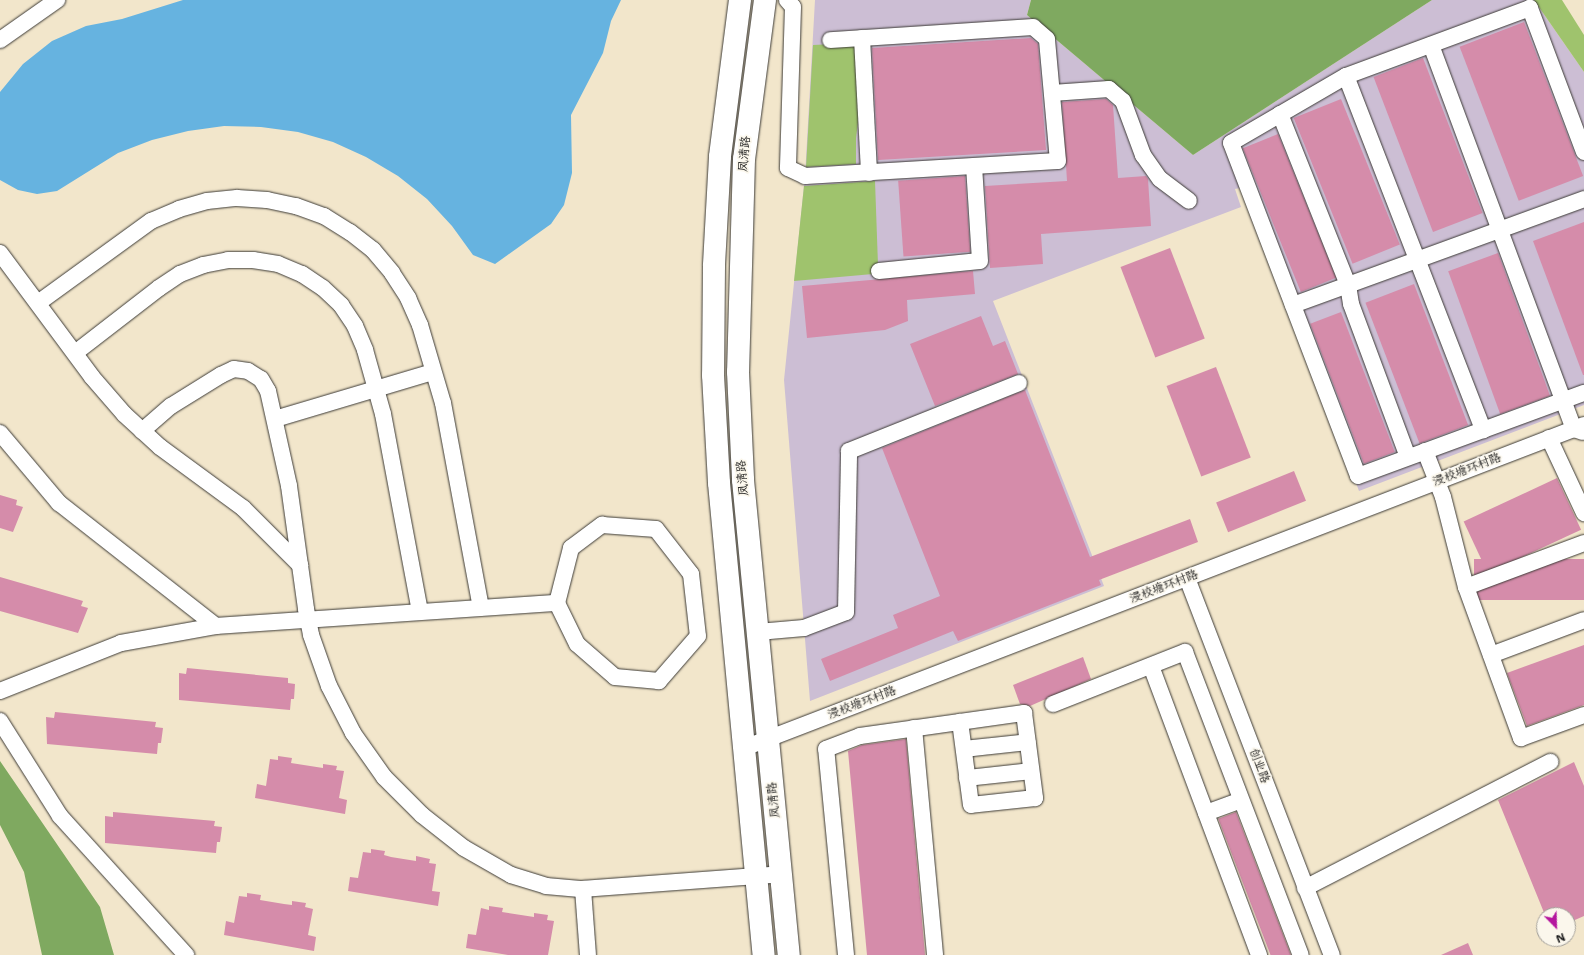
<!DOCTYPE html>
<html>
<head>
<meta charset="utf-8">
<style>
  body { margin:0 }
  #map { position:relative; width:1584px; height:955px; overflow:hidden; background:#f2e6cb; font-family:"Shantell Sans","LXGW WenKai TC",sans-serif }
  div>[style] { position:absolute }
  [style*='--x'] { left:calc(var(--x)*1px); top:calc(var(--y)*1px); width:calc(var(--w)*1px); rotate:calc(var(--a)*1deg) }
  .industrial>* { inset:0; background:#ccbed4 }
  .green>* { inset:0; background:#9fc36d }
  .forest>* { inset:0; background:#7fa960 }
  .water>* { inset:0; background:#66b3e0 }
  .building>* { inset:0; background:#d58caa; transform-origin:0 0 }
  .roads { filter:drop-shadow(0 0 1px #3c3a36) drop-shadow(0 0 1px #3c3a36) }
  .minor>* { height:16px; margin:-8px; padding:0 8px; transform-origin:8px; border-radius:8px; background:#fff }
  .highway>* { height:22px; margin:-11px; padding:0 11px; transform-origin:11px; border-radius:11px; background:#fff }
  span { translate:-50% -50%; white-space:nowrap; text-align:center; line-height:1.15; -webkit-text-stroke:3.5px #fbf7ec; paint-order:stroke }
  .street-label { font-size:12px; color:#1c1c1c }
  .north { position:absolute; left:1536px; top:907px; width:40px; height:40px; box-sizing:border-box; background:#fbf7ec; border:1px solid #a29f99; border-radius:50%; rotate:157deg; font-size:11px; font-weight:700; line-height:16px; text-align:center; color:#1c1c1c }
  .north::after { content:''; display:block; margin:auto; width:14px; height:18px; background:#b5179e; clip-path:polygon(50% 0,100% 100%,50% 72%,0 100%) }
</style>
</head>
<body>
<div id="map">
  <div class="industrial">
    <div style="clip-path:polygon(815px 0,1031px 0,1027px 15px,1193px 155px,1432px 0,1534px 0,1584px 72px,1584px 405px,1359px 491px,1245px 187px,1235px 189px,1241px 207px,993px 301px,1104px 586px,810px 701px,784px 380px,805px 176px)"></div>
  </div>
  <div class="green">
    <div style="clip-path:polygon(1534px 0,1562px 0,1584px 35px,1584px 72px)"></div>
    <div style="clip-path:polygon(856px 43px,861px 99px,856px 138px,856px 164px,806px 167px,813px 45px)"></div>
    <div style="clip-path:polygon(875px 181px,878px 265px,873px 274px,794px 281px,804px 186px)"></div>
  </div>
  <div class="forest">
    <div style="clip-path:polygon(1031px 0,1432px 0,1193px 155px,1027px 15px)"></div>
    <div style="clip-path:polygon(0 761px,100px 907px,114px 955px,42px 955px,24px 872px,0 825px)"></div>
  </div>
  <div class="water">
    <div style="clip-path:polygon(183px 0,621px 0,611px 21px,603px 53px,571px 115px,572px 173px,564px 205px,551px 224px,495px 264px,473px 255px,452px 226px,427px 199px,398px 176px,366px 157px,333px 142px,298px 132px,261px 127px,224px 126px,188px 131px,152px 140px,118px 153px,57px 191px,37px 194px,18px 190px,0 180px,0 92px,23px 64px,52px 41px,86px 26px,122px 19px)"></div>
  </div>
  <div class="building">
    <div style="left:1524px;top:22px;width:165px;height:69px;rotate:69deg"></div>
    <div style="clip-path:polygon(1031px 38px,1038px 44px,1046px 150px,878px 160px,872px 48px)"></div>
    <div style="left:1423px;top:58px;width:166px;height:53px;rotate:69deg"></div>
    <div style="clip-path:polygon(1106px 99px,1113px 105px,1118px 178px,1146px 176px,1148px 179px,1151px 226px,1041px 234px,1043px 264px,990px 268px,985px 186px,1067px 181px,1062px 102px)"></div>
    <div style="left:1341px;top:99px;width:157px;height:51px;rotate:68deg"></div>
    <div style="left:1278px;top:134px;width:155px;height:38px;rotate:68deg"></div>
    <div style="left:965px;top:176px;width:76px;height:67px;rotate:86deg"></div>
    <div style="clip-path:polygon(1584px 222px,1584px 375px,1583px 375px,1533px 241px)"></div>
    <div style="left:1170px;top:248px;width:97px;height:53px;rotate:69deg"></div>
    <div style="left:1498px;top:253px;width:152px;height:53px;rotate:70deg"></div>
    <div style="clip-path:polygon(973px 271px,975px 294px,907px 300px,908px 321px,885px 330px,807px 338px,802px 286px)"></div>
    <div style="left:1414px;top:284px;width:151px;height:52px;rotate:69deg"></div>
    <div style="left:1341px;top:312px;width:150px;height:33px;rotate:69deg"></div>
    <div style="clip-path:polygon(981px 316px,993px 346px,1005px 341px,1018px 374px,935px 406px,910px 344px)"></div>
    <div style="left:1216px;top:367px;width:97px;height:53px;rotate:69deg"></div>
    <div style="clip-path:polygon(1025px 390px,1090px 557px,1190px 519px,1198px 542px,1099px 580px,1101px 585px,958px 641px,953px 631px,830px 681px,821px 659px,898px 628px,893px 615px,940px 596px,882px 448px)"></div>
    <div style="left:1294px;top:471px;width:32px;height:84px;rotate:68deg"></div>
    <div style="left:1557px;top:478px;width:57px;height:103px;rotate:65deg"></div>
    <div style="clip-path:polygon(0 495px,17px 500px,16px 505px,23px 507px,13px 532px,0 528px)"></div>
    <div style="left:1584px;top:559px;width:41px;height:110px;rotate:90deg"></div>
    <div style="clip-path:polygon(0 577px,83px 601px,81px 606px,88px 608px,78px 633px,0 611px)"></div>
    <div style="clip-path:polygon(1584px 645px,1584px 705px,1527px 726px,1507px 673px)"></div>
    <div style="clip-path:polygon(1083px 657px,1091px 679px,1030px 706px,1020px 704px,1013px 685px)"></div>
    <div style="clip-path:polygon(187px 668px,288px 678px,288px 683px,295px 684px,294px 699px,291px 699px,290px 710px,179px 700px,179px 673px,186px 674px)"></div>
    <div style="clip-path:polygon(55px 712px,156px 722px,155px 727px,163px 728px,161px 743px,158px 743px,157px 754px,47px 744px,46px 717px,54px 718px)"></div>
    <div style="clip-path:polygon(906px 739px,925px 955px,867px 955px,848px 751px,862px 745px)"></div>
    <div style="clip-path:polygon(278px 756px,292px 758px,291px 763px,323px 768px,323px 764px,337px 766px,336px 770px,344px 771px,339px 798px,347px 800px,345px 814px,255px 798px,257px 784px,266px 786px,270px 759px,278px 760px)"></div>
    <div style="clip-path:polygon(1574px 762px,1584px 786px,1584px 916px,1568px 923px,1568px 915px,1545px 915px,1498px 800px)"></div>
    <div style="clip-path:polygon(113px 812px,215px 821px,214px 826px,222px 827px,220px 842px,217px 842px,216px 853px,105px 843px,105px 816px,113px 817px)"></div>
    <div style="left:1236px;top:812px;width:153px;height:19px;rotate:69deg"></div>
    <div style="clip-path:polygon(371px 849px,385px 851px,384px 855px,391px 857px,416px 861px,416px 856px,430px 859px,429px 863px,436px 864px,432px 891px,440px 892px,438px 906px,348px 891px,350px 877px,358px 878px,363px 852px,371px 853px)"></div>
    <div style="clip-path:polygon(247px 893px,261px 895px,260px 900px,284px 904px,292px 905px,292px 901px,306px 903px,305px 907px,313px 909px,308px 935px,316px 937px,314px 951px,224px 935px,226px 921px,234px 923px,239px 896px,247px 897px)"></div>
    <div style="clip-path:polygon(489px 906px,503px 908px,502px 912px,534px 917px,534px 913px,548px 915px,547px 920px,554px 921px,548px 955px,508px 955px,466px 948px,468px 934px,476px 935px,481px 908px,489px 910px)"></div>
    <div style="clip-path:polygon(1468px 943px,1473px 955px,1441px 955px)"></div>
  </div>
  <div class="roads">
    <div class="minor">
      <div style="--x:787;--y:0;--w:9;--a:49"></div>
      <div style="--x:793;--y:7;--w:161;--a:91.8"></div>
      <div style="--x:788;--y:168;--w:19;--a:25"></div>
      <div style="--x:805;--y:176;--w:253;--a:-3.4"></div>
      <div style="--x:1058;--y:161;--w:122;--a:-95.2"></div>
      <div style="--x:1047;--y:39;--w:18;--a:-139"></div>
      <div style="--x:1033;--y:27;--w:203;--a:176.3"></div>
      <div style="--x:862;--y:38;--w:135;--a:87"></div>
      <div style="--x:0;--y:40;--w:70;--a:-35.1"></div>
      <div style="--x:1431;--y:45;--w:410;--a:69.6"></div>
      <div style="--x:1574;--y:429;--w:9;--a:18"></div>
      <div style="--x:1346;--y:76;--w:380;--a:68.8"></div>
      <div style="--x:1052;--y:93;--w:57;--a:-4"></div>
      <div style="--x:1109;--y:89;--w:18;--a:41"></div>
      <div style="--x:1123;--y:101;--w:58;--a:69.7"></div>
      <div style="--x:1143;--y:155;--w:29;--a:55"></div>
      <div style="--x:1160;--y:179;--w:36;--a:37"></div>
      <div style="--x:1280;--y:114;--w:184;--a:68.3"></div>
      <div style="--x:1348;--y:285;--w:19;--a:81"></div>
      <div style="--x:1351;--y:304;--w:163;--a:69.6"></div>
      <div style="--x:1584;--y:152;--w:154;--a:-110.6"></div>
      <div style="--x:1530;--y:8;--w:196;--a:159.7"></div>
      <div style="--x:1346;--y:76;--w:133;--a:149.8"></div>
      <div style="--x:1231;--y:143;--w:356;--a:69.1"></div>
      <div style="--x:1358;--y:476;--w:241;--a:-20.2"></div>
      <div style="--x:0;--y:253;--w:154;--a:53.4"></div>
      <div style="--x:92;--y:377;--w:49;--a:49.1"></div>
      <div style="--x:124;--y:414;--w:49;--a:42.5"></div>
      <div style="--x:160;--y:447;--w:103;--a:36.3"></div>
      <div style="--x:243;--y:508;--w:81;--a:45"></div>
      <div style="--x:879;--y:271;--w:101;--a:-5.7"></div>
      <div style="--x:980;--y:261;--w:95;--a:-93.6"></div>
      <div style="--x:38;--y:303;--w:140;--a:-36"></div>
      <div style="--x:151;--y:221;--w:30;--a:-23"></div>
      <div style="--x:179;--y:209;--w:29;--a:-16"></div>
      <div style="--x:207;--y:201;--w:30;--a:-6"></div>
      <div style="--x:237;--y:198;--w:30;--a:4"></div>
      <div style="--x:267;--y:200;--w:30;--a:12"></div>
      <div style="--x:296;--y:206;--w:30;--a:20"></div>
      <div style="--x:324;--y:216;--w:31;--a:32"></div>
      <div style="--x:350;--y:232;--w:29;--a:38"></div>
      <div style="--x:373;--y:250;--w:30;--a:50"></div>
      <div style="--x:392;--y:273;--w:30;--a:57"></div>
      <div style="--x:408;--y:298;--w:30;--a:66"></div>
      <div style="--x:420;--y:325;--w:81;--a:73.6"></div>
      <div style="--x:443;--y:403;--w:208;--a:79.5"></div>
      <div style="--x:1293;--y:305;--w:310;--a:-20"></div>
      <div style="--x:75;--y:353;--w:106;--a:-37.7"></div>
      <div style="--x:159;--y:288;--w:25;--a:-34"></div>
      <div style="--x:180;--y:274;--w:25;--a:-21"></div>
      <div style="--x:203;--y:265;--w:25;--a:-11"></div>
      <div style="--x:228;--y:260;--w:25;--a:0"></div>
      <div style="--x:253;--y:260;--w:25;--a:9"></div>
      <div style="--x:278;--y:264;--w:26;--a:23"></div>
      <div style="--x:302;--y:274;--w:25;--a:34"></div>
      <div style="--x:323;--y:288;--w:25;--a:43"></div>
      <div style="--x:341;--y:305;--w:25;--a:56"></div>
      <div style="--x:355;--y:326;--w:26;--a:67"></div>
      <div style="--x:365;--y:350;--w:66;--a:74.3"></div>
      <div style="--x:383;--y:414;--w:201;--a:79.4"></div>
      <div style="--x:275;--y:419;--w:165;--a:-16.6"></div>
      <div style="--x:142;--y:431;--w:38;--a:-41"></div>
      <div style="--x:171;--y:406;--w:59;--a:-31.8"></div>
      <div style="--x:221;--y:375;--w:14;--a:-25"></div>
      <div style="--x:234;--y:369;--w:14;--a:8"></div>
      <div style="--x:248;--y:371;--w:15;--a:32"></div>
      <div style="--x:261;--y:379;--w:14;--a:60"></div>
      <div style="--x:268;--y:391;--w:97;--a:77.5"></div>
      <div style="--x:289;--y:486;--w:124;--a:82.1"></div>
      <div style="--x:306;--y:609;--w:26;--a:79"></div>
      <div style="--x:311;--y:635;--w:54;--a:70.6"></div>
      <div style="--x:329;--y:686;--w:53;--a:62.9"></div>
      <div style="--x:353;--y:733;--w:54;--a:54.8"></div>
      <div style="--x:384;--y:777;--w:54;--a:45"></div>
      <div style="--x:422;--y:815;--w:53;--a:38.2"></div>
      <div style="--x:464;--y:848;--w:54;--a:29.9"></div>
      <div style="--x:511;--y:875;--w:37;--a:17"></div>
      <div style="--x:546;--y:886;--w:37;--a:5"></div>
      <div style="--x:583;--y:889;--w:200;--a:-4.3"></div>
      <div style="--x:0;--y:433;--w:92;--a:49.9"></div>
      <div style="--x:59;--y:503;--w:199;--a:38.1"></div>
      <div style="--x:1549;--y:438;--w:83;--a:65"></div>
      <div style="--x:1425;--y:451;--w:49;--a:68.6"></div>
      <div style="--x:1443;--y:497;--w:93;--a:75.7"></div>
      <div style="--x:1466;--y:587;--w:161;--a:70"></div>
      <div style="--x:1521;--y:738;--w:67;--a:-20.1"></div>
      <div style="--x:602;--y:525;--w:54;--a:4.2"></div>
      <div style="--x:656;--y:529;--w:57;--a:52.1"></div>
      <div style="--x:691;--y:574;--w:62;--a:83.6"></div>
      <div style="--x:698;--y:636;--w:60;--a:130.9"></div>
      <div style="--x:659;--y:681;--w:44;--a:-174.8"></div>
      <div style="--x:615;--y:677;--w:50;--a:-139"></div>
      <div style="--x:577;--y:644;--w:46;--a:-116"></div>
      <div style="--x:557;--y:603;--w:57;--a:-75.7"></div>
      <div style="--x:571;--y:548;--w:39;--a:-37"></div>
      <div style="--x:1187;--y:578;--w:404;--a:69"></div>
      <div style="--x:1466;--y:587;--w:126;--a:-20.4"></div>
      <div style="--x:758;--y:632;--w:46;--a:-5"></div>
      <div style="--x:804;--y:628;--w:45;--a:-20.9"></div>
      <div style="--x:846;--y:612;--w:161;--a:-88.9"></div>
      <div style="--x:849;--y:451;--w:183;--a:-21.8"></div>
      <div style="--x:1491;--y:655;--w:99;--a:-20.6"></div>
      <div style="--x:1151;--y:666;--w:309;--a:69.5"></div>
      <div style="--x:0;--y:691;--w:130;--a:-21.6"></div>
      <div style="--x:121;--y:643;--w:97;--a:-10.1"></div>
      <div style="--x:216;--y:626;--w:342;--a:-3.9"></div>
      <div style="--x:1053;--y:704;--w:142;--a:-21.5"></div>
      <div style="--x:1185;--y:652;--w:324;--a:69.1"></div>
      <div style="--x:0;--y:721;--w:112;--a:57.7"></div>
      <div style="--x:60;--y:816;--w:188;--a:47.8"></div>
      <div style="--x:914;--y:728;--w:228;--a:84.7"></div>
      <div style="--x:744;--y:748;--w:900;--a:-21.03"></div>
      <div style="--x:964;--y:749;--w:64;--a:-6.2"></div>
      <div style="--x:967;--y:778;--w:64;--a:-6.2"></div>
      <div style="--x:1206;--y:813;--w:37;--a:-20"></div>
      <div style="--x:1305;--y:888;--w:276;--a:-27.2"></div>
      <div style="--x:583;--y:889;--w:66;--a:85.7"></div>
      <div style="--x:846;--y:955;--w:207;--a:-95.5"></div>
      <div style="--x:826;--y:749;--w:36;--a:-21"></div>
      <div style="--x:860;--y:736;--w:166;--a:-8"></div>
      <div style="--x:1024;--y:713;--w:86;--a:82.6"></div>
      <div style="--x:1035;--y:798;--w:64;--a:173.8"></div>
      <div style="--x:971;--y:805;--w:84;--a:-97.5"></div>
    </div>
    <div class="highway">
      <div style="--x:740;--y:0;--w:158;--a:97.3"></div>
      <div style="--x:720;--y:157;--w:109;--a:93.2"></div>
      <div style="--x:714;--y:266;--w:109;--a:90.5"></div>
      <div style="--x:713;--y:375;--w:108;--a:86.8"></div>
      <div style="--x:719;--y:483;--w:474;--a:84.6"></div>
      <div style="--x:765;--y:0;--w:160;--a:97.5"></div>
      <div style="--x:744;--y:159;--w:213;--a:91.6"></div>
      <div style="--x:738;--y:372;--w:108;--a:87.3"></div>
      <div style="--x:743;--y:480;--w:477;--a:84.5"></div>
    </div>
  </div>
  <div class="street-label">
    <span style="left:745px;top:154px;rotate:-85deg">凤清路</span>
    <span style="left:1467px;top:470px;rotate:-21deg">浸校塘环村路</span>
    <span style="left:743px;top:478px;rotate:-95deg">凤清路</span>
    <span style="left:1164px;top:587px;rotate:-21deg">浸校塘环村路</span>
    <span style="left:862px;top:703px;rotate:-21deg">浸校塘环村路</span>
    <span style="left:1259px;top:766px;rotate:69deg">创业路</span>
    <span style="left:774px;top:800px;rotate:-96deg">凤清路</span>
  </div>
  <div class="north">N</div>
</div>
</body>
</html>
